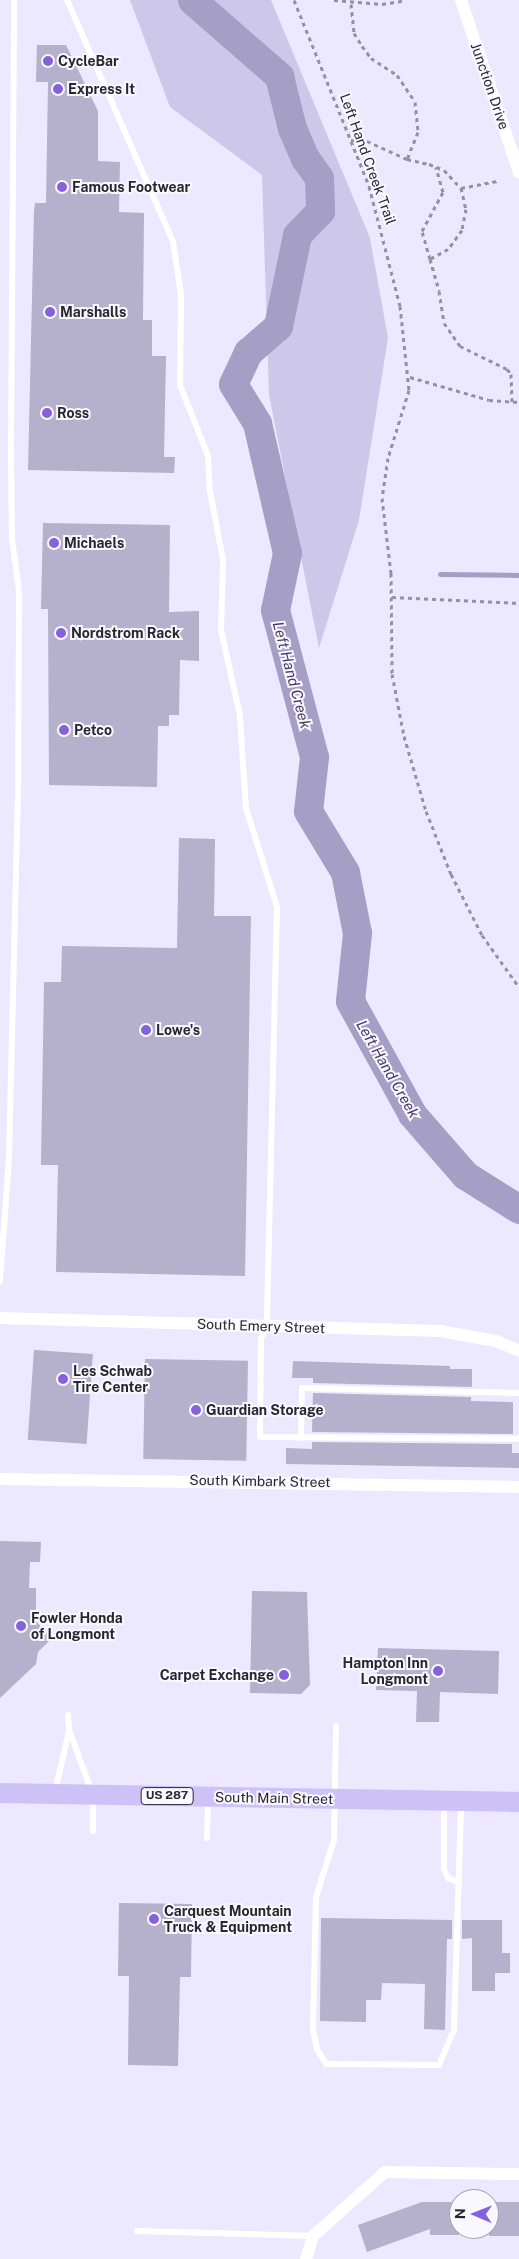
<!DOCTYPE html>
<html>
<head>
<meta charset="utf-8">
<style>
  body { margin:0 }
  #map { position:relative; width:519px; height:2259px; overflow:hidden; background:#ece8ff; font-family:"Public Sans",sans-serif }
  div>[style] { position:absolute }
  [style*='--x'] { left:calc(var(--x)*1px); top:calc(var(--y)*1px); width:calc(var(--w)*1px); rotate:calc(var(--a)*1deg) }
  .green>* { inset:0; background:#cdc7e9 }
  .stream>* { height:5px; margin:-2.5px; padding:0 2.5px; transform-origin:2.5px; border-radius:2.5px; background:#a59ec5 }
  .river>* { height:29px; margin:-14.5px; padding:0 14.5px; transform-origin:14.5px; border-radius:14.5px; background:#a59ec5 }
  .building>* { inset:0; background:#b5b0cb; transform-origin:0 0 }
  .path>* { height:3px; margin-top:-1.5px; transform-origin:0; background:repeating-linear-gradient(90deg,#9491a2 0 4px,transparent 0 8px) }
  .lane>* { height:6px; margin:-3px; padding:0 3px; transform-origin:3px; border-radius:3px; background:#fff }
  .street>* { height:12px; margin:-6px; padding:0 6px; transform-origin:6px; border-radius:6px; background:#fff }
  .primary>* { height:20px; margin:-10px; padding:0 10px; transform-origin:10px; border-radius:10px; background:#cec1f8 }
  .dots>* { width:14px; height:14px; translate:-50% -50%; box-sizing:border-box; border:2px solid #f9f8fe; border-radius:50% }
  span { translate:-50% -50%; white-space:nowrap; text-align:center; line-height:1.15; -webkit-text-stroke:4px #f9f8fe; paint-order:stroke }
  .shield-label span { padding:1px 4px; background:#f9f8fe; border:1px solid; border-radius:4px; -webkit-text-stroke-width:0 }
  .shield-label { font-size:12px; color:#282631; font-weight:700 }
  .poi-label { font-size:14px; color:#282631; font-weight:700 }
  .left { translate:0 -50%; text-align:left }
  .right { translate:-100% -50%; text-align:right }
  .street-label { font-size:14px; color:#282631 }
  .water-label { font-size:15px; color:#46396c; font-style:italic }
  .north { position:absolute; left:449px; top:2189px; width:50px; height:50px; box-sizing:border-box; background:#f9f8fe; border:1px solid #a5a4ac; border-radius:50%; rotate:271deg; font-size:14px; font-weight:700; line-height:20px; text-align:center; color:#282631 }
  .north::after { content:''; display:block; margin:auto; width:18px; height:22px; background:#8562dc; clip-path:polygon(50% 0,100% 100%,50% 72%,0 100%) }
</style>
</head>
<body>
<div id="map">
  <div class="green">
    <div style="clip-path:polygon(130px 0,271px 0,370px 238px,388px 338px,359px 520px,319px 648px,269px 395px,262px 175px,170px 107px)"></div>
  </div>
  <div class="stream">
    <div style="--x:440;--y:574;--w:79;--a:0.7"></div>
  </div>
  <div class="river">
    <div style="--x:192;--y:0;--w:116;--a:41.1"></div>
    <div style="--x:279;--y:76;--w:54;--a:76"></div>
    <div style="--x:292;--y:128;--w:33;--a:67"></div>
    <div style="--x:305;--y:158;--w:24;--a:55"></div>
    <div style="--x:319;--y:178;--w:33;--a:88"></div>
    <div style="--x:320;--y:211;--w:33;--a:134"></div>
    <div style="--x:297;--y:235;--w:93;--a:101.8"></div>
    <div style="--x:278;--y:326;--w:40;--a:139"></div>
    <div style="--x:248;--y:352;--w:35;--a:115"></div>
    <div style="--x:233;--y:384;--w:46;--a:58.4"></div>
    <div style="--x:257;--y:423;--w:133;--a:77"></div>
    <div style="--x:287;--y:553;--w:58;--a:101.9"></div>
    <div style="--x:275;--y:610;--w:152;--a:75.1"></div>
    <div style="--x:314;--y:757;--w:54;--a:96.3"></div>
    <div style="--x:308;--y:811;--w:71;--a:58.8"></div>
    <div style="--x:345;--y:872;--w:62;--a:78.9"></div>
    <div style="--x:357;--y:933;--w:68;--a:95.9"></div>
    <div style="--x:350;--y:1001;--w:129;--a:61.2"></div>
    <div style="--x:412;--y:1114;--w:81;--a:49"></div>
    <div style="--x:465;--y:1175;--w:64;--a:32.2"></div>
  </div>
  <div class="building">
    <div style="clip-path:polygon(37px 45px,66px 45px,98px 111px,98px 161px,120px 162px,119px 212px,144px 213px,143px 320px,152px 320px,152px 356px,166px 356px,164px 457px,175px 457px,174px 473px,28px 470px,34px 211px,35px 203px,46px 203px,48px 82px,36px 82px)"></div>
    <div style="clip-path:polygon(43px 523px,170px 525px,169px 612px,199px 611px,199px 661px,180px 660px,179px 715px,169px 715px,169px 726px,158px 726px,157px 787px,49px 785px,48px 609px,41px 609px)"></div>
    <div style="clip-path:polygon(179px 838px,215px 839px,214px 916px,251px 916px,245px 1276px,56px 1272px,58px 1165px,41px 1165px,44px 982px,61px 982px,62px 946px,177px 948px)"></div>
    <div style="left:34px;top:1350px;width:59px;height:90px;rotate:4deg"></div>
    <div style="left:145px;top:1359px;width:103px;height:100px;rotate:1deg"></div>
    <div style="clip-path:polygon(293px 1361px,450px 1366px,450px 1369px,472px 1369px,472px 1387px,313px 1383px,313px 1378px,292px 1378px)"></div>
    <div style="clip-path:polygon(313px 1393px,471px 1397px,471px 1401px,513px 1402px,513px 1434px,312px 1432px)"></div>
    <div style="clip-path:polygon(312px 1442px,512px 1444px,512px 1453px,519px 1453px,519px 1468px,286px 1464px,286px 1448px,312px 1449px)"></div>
    <div style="clip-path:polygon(0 1541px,41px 1542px,40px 1562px,30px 1562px,29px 1588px,36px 1588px,36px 1609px,30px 1615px,52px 1638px,38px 1652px,36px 1664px,0 1698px)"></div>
    <div style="clip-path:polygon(252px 1591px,307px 1592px,310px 1685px,301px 1694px,250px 1693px)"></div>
    <div style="clip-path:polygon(378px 1648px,499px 1651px,498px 1694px,440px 1692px,439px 1722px,416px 1722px,417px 1691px,376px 1690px)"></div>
    <div style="clip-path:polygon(119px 1903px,192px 1904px,191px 1977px,180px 1977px,178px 2066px,128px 2065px,129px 1976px,118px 1976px)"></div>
    <div style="clip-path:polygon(321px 1918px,452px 1920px,452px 1939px,447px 1939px,445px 2030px,424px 2029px,425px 1984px,382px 1983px,381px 2000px,366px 2000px,366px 2022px,320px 2021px)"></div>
    <div style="clip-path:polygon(462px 1920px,502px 1920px,502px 1953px,510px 1953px,510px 1973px,495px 1973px,495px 1991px,472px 1991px,472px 1938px,462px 1939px)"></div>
    <div style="clip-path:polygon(422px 2202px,459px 2202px,459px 2235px,430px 2235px,430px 2229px,367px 2252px,358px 2225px)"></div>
    <div style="left:489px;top:2202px;width:30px;height:34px"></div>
  </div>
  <div class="path">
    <div style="--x:294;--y:0;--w:201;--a:68"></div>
    <div style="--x:369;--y:186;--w:124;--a:75.5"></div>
    <div style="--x:400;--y:306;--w:84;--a:83.9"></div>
    <div style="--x:409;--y:390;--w:71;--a:107.2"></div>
    <div style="--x:388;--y:458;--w:40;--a:98.5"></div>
    <div style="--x:382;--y:498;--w:76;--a:83.2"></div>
    <div style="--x:391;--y:573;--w:101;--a:89.4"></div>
    <div style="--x:392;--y:674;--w:63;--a:79"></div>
    <div style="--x:404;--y:736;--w:78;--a:73.7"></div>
    <div style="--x:426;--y:811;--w:68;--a:68.4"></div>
    <div style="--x:451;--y:874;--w:68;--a:63.1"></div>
    <div style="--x:482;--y:935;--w:64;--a:54.6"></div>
    <div style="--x:334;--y:0;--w:48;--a:4.8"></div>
    <div style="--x:382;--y:4;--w:24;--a:-9"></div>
    <div style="--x:351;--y:4;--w:29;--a:84"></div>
    <div style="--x:354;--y:33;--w:15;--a:58"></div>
    <div style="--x:362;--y:46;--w:15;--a:53"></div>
    <div style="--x:371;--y:58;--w:31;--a:33"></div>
    <div style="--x:397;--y:75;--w:32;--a:56"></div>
    <div style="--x:415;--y:102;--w:30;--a:84"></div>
    <div style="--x:418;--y:132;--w:29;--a:112"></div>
    <div style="--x:351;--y:140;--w:16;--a:4"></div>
    <div style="--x:367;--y:141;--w:44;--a:24.2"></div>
    <div style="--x:407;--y:159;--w:23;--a:13"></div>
    <div style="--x:429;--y:164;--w:16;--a:22"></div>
    <div style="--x:444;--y:170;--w:25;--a:47"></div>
    <div style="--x:461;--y:188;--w:22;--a:77"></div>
    <div style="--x:466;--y:209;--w:21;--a:101"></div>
    <div style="--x:462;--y:230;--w:24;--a:126"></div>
    <div style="--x:448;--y:249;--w:21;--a:151"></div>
    <div style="--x:430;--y:259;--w:33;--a:74"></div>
    <div style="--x:439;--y:291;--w:32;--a:81"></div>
    <div style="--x:444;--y:323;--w:28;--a:55"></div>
    <div style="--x:460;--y:346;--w:52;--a:26.1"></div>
    <div style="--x:507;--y:369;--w:6;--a:51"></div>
    <div style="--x:511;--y:374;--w:28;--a:88"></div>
    <div style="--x:461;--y:188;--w:37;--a:-11"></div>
    <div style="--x:430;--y:259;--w:29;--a:-106"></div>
    <div style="--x:422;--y:231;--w:44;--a:-61.7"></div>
    <div style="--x:443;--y:192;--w:26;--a:-106"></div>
    <div style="--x:410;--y:377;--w:82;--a:16.2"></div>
    <div style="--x:489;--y:400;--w:30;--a:4"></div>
    <div style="--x:392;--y:597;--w:127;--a:2.7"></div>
  </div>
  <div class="lane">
    <div style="--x:67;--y:0;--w:264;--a:66.3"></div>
    <div style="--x:173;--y:242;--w:53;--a:81.3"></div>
    <div style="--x:181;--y:294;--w:91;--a:90.6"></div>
    <div style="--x:180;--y:385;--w:76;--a:68.5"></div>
    <div style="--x:208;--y:456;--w:35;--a:87"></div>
    <div style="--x:210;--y:491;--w:70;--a:79.3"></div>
    <div style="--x:223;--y:560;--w:70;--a:91.6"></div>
    <div style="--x:221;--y:630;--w:88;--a:77.5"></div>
    <div style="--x:240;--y:716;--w:92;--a:86.3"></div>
    <div style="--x:246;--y:808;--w:104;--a:72.6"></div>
    <div style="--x:277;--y:907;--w:419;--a:91.4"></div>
    <div style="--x:267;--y:1326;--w:14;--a:115"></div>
    <div style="--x:261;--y:1339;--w:98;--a:90.6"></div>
    <div style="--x:260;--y:1437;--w:259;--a:0.4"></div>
    <div style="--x:0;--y:1281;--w:122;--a:-85.8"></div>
    <div style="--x:9;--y:1159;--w:356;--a:-88.6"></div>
    <div style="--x:18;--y:803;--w:213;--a:-89.7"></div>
    <div style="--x:19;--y:590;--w:51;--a:-97.8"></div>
    <div style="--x:12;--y:539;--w:88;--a:-90.7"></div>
    <div style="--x:11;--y:451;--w:451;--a:-89.6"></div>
    <div style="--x:301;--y:1438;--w:50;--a:-88.9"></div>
    <div style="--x:302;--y:1388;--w:217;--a:1.3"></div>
    <div style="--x:68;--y:1715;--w:15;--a:86"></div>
    <div style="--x:69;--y:1730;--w:69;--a:69.7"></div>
    <div style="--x:93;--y:1795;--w:36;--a:90"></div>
    <div style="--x:336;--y:1726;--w:114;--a:91"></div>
    <div style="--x:334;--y:1840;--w:60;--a:107.5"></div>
    <div style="--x:316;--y:1897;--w:132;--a:91.3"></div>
    <div style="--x:313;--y:2029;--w:20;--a:79"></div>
    <div style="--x:317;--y:2049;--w:17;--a:59"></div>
    <div style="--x:326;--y:2064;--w:113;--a:0.5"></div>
    <div style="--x:439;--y:2065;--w:39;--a:-67"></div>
    <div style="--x:454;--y:2029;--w:224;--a:-88.2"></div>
    <div style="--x:55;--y:1792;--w:63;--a:-77.1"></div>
    <div style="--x:444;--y:1804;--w:65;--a:90"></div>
    <div style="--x:444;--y:1869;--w:10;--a:66"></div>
    <div style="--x:448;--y:1878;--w:12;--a:20"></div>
    <div style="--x:207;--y:1838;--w:40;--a:-88.6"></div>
    <div style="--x:137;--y:2231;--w:176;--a:1.6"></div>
  </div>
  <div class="street">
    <div style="--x:461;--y:0;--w:182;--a:71.4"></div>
    <div style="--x:0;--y:1318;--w:440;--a:1.7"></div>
    <div style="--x:440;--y:1331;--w:57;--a:10.1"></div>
    <div style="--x:496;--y:1341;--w:25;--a:23"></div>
    <div style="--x:0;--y:1479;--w:519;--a:0.88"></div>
    <div style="--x:306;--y:2259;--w:24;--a:-73"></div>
    <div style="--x:313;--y:2236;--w:96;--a:-41.6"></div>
    <div style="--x:385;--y:2172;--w:134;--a:0.9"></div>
  </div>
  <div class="primary">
    <div style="--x:0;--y:1793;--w:519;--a:0.99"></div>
  </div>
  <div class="dots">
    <div style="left:48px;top:61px;background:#8562dc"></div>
    <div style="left:58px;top:89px;background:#8562dc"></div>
    <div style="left:62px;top:187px;background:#8562dc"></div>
    <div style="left:50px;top:312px;background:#8562dc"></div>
    <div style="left:47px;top:413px;background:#8562dc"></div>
    <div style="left:54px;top:543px;background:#8562dc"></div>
    <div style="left:61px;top:633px;background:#8562dc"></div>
    <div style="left:64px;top:730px;background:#8562dc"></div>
    <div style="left:146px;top:1030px;background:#8562dc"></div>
    <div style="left:63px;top:1379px;background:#8562dc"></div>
    <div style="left:196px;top:1410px;background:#8562dc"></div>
    <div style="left:21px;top:1626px;background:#8562dc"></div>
    <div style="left:438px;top:1671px;background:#8562dc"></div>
    <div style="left:284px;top:1675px;background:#8562dc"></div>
    <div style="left:154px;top:1919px;background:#8562dc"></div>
  </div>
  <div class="shield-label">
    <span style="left:167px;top:1796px">US 287</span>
  </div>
  <div class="poi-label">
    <span class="left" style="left:58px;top:61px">CycleBar</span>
    <span class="left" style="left:68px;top:89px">Express It</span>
    <span class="left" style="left:72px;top:187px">Famous Footwear</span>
    <span class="left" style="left:60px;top:312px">Marshalls</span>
    <span class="left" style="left:57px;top:413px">Ross</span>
    <span class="left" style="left:64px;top:543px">Michaels</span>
    <span class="left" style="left:71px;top:633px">Nordstrom Rack</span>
    <span class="left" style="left:74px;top:730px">Petco</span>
    <span class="left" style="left:156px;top:1030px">Lowe's</span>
    <span class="left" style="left:73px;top:1379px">Les Schwab<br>Tire Center</span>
    <span class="left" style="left:206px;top:1410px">Guardian Storage</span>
    <span class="left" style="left:31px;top:1626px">Fowler Honda<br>of Longmont</span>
    <span class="right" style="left:428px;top:1671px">Hampton Inn<br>Longmont</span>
    <span class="right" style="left:274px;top:1675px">Carpet Exchange</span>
    <span class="left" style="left:164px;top:1919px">Carquest Mountain<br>Truck &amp; Equipment</span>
  </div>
  <div class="street-label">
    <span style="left:490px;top:86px;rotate:71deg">Junction Drive</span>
    <span style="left:368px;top:159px;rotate:70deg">Left Hand Creek Trail</span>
    <span style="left:261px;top:1326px;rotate:2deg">South Emery Street</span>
    <span style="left:260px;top:1481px;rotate:1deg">South Kimbark Street</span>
    <span style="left:274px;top:1798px;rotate:1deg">South Main Street</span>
  </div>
  <div class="water-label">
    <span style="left:292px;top:675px;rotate:75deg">Left Hand Creek</span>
    <span style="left:388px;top:1069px;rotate:60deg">Left Hand Creek</span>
  </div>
  <div class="north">N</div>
</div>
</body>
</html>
